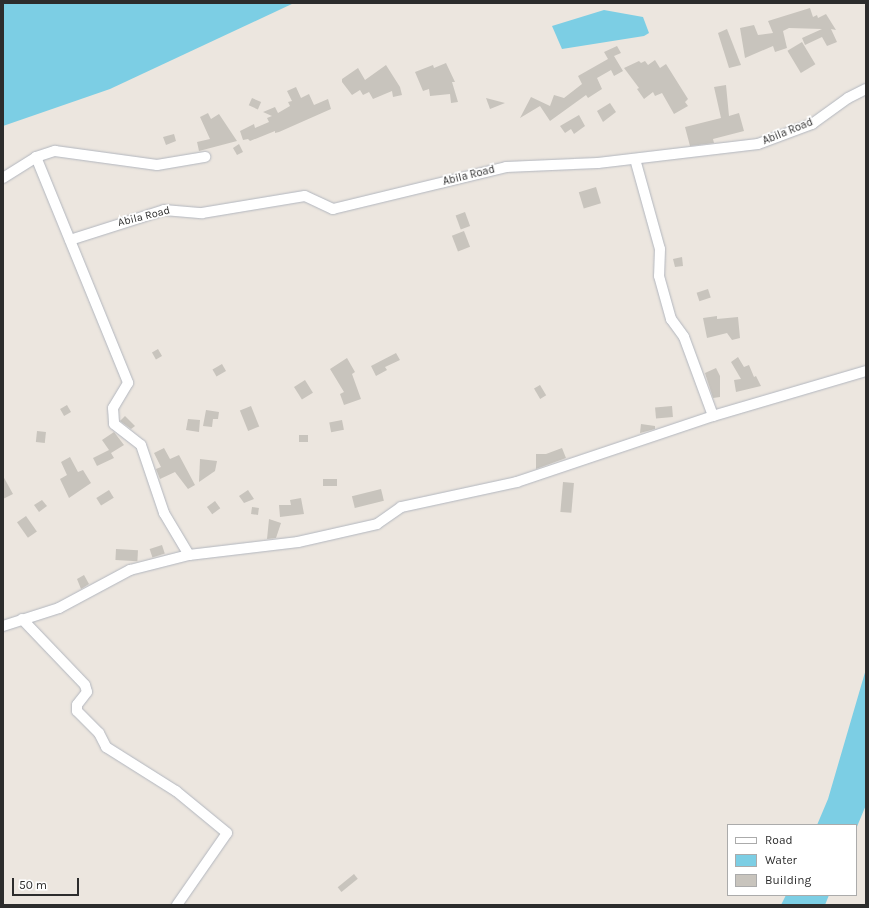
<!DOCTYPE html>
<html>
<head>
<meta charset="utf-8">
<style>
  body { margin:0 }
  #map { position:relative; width:869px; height:908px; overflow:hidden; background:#ece6df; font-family:Karla,sans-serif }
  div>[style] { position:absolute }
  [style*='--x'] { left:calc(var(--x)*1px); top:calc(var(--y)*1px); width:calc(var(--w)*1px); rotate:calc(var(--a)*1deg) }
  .water>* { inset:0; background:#7ccee4 }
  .building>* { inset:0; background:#c8c4bd; transform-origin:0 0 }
  .roads { filter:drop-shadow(0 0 1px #b2b6be) drop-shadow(0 0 1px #b2b6be) }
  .minor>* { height:10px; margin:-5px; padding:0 5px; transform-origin:5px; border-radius:5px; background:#fff }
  span { translate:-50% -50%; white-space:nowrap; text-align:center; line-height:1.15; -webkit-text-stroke:3.5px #fff; paint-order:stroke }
  .street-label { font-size:11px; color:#2c2c2c }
  .frame { position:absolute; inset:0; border:4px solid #2c2c2c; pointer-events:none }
  .legend { position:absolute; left:727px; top:824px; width:130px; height:72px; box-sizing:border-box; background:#fff; border:1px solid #ababab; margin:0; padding:5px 7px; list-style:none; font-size:12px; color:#2c2c2c }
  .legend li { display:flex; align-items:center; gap:8px; height:20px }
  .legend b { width:20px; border:1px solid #ababab }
  .scale { position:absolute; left:12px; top:878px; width:67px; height:18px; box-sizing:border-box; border:2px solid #2c2c2c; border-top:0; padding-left:5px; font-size:12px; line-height:14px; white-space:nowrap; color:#2c2c2c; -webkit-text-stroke:3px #fff; paint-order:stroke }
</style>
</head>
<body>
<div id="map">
  <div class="water">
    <div style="clip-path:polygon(3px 3px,294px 3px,110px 89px,3px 126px)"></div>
    <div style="clip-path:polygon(604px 10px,643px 17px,649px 33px,644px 36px,562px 49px,552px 26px)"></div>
    <div style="clip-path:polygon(866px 669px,866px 805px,856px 829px,856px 825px,817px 825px,828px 799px)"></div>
    <div style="clip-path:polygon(786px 895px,829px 895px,825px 905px,781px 905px)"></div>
  </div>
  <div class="building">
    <div style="clip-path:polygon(810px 8px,813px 17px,817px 15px,818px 18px,826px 14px,836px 30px,831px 29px,837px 42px,827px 46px,822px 37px,805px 45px,802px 38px,822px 29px,789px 28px,783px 31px,787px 48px,775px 52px,773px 46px,745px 58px,740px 28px,754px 25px,758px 35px,773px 33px,768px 21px)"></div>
    <div style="clip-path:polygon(727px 29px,741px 65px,729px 68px,718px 33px)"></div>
    <div style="left:802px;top:42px;width:26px;height:17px;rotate:59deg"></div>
    <div style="clip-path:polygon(617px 46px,621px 53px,614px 56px,623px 71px,614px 76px,611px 70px,597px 78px,602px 89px,588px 98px,586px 95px,550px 121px,540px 106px,520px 118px,531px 97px,550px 106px,554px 95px,564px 98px,582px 84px,578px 76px,608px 59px,604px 52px)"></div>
    <div style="clip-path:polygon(655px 60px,660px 68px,666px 64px,688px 99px,685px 102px,688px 106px,674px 114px,662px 93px,655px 96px,653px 92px,644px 99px,637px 89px,639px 88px,624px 68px,639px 61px,641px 63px,645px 61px,648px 65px)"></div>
    <div style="clip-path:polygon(446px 63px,455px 82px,452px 82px,458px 102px,451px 103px,450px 94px,430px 96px,429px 89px,423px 91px,415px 72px,433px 65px,434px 68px)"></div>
    <div style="clip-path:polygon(386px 65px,400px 87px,402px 95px,393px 97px,392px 91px,373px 99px,369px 92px,363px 95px,360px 90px,352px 95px,342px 82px,342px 79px,358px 68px,365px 80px)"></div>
    <div style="clip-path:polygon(726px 85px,729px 116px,739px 113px,744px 131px,713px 139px,714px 143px,690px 146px,685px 127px,721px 118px,714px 87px)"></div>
    <div style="clip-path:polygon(296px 87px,301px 98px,309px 94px,314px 105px,328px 99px,331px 109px,279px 132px,275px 133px,275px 131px,250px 141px,248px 139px,243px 140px,240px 131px,254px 124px,255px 128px,269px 122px,267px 118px,272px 116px,263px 112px,275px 107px,278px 113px,290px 106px,288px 102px,292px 101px,287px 91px)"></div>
    <div style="left:252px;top:98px;width:10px;height:8px;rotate:24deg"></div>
    <div style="clip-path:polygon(486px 98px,505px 103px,490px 109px)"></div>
    <div style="clip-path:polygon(610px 103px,616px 112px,603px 122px,597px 111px)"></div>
    <div style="clip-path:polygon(208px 113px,211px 119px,219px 114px,237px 141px,199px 151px,197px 142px,210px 139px,200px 117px)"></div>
    <div style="clip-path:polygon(579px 115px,585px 126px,574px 134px,571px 129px,565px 133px,560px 126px)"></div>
    <div style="clip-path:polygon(174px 134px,176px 141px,166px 145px,163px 137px)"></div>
    <div style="clip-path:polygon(239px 144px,243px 152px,237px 155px,233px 148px)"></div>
    <div style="left:596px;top:187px;width:17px;height:18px;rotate:73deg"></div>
    <div style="left:465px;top:212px;width:15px;height:10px;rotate:70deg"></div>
    <div style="left:464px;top:231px;width:17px;height:13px;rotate:69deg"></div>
    <div style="clip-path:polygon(682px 257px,683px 266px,675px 267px,673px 259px)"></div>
    <div style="left:708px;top:289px;width:9px;height:12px;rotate:72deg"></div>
    <div style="clip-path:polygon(717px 316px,717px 319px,738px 317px,740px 338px,732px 340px,727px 333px,707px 338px,703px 318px)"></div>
    <div style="left:158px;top:349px;width:8px;height:7px;rotate:60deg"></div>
    <div style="clip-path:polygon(396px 353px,400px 360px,385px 367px,387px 370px,376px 376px,371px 366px)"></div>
    <div style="clip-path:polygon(738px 357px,744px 367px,749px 365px,754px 377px,756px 376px,761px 386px,736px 392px,734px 380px,741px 379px,731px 362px)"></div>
    <div style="clip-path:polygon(347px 358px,355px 372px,352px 374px,361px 399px,344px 405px,340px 394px,344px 392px,330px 369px)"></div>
    <div style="left:222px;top:364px;width:8px;height:11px;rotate:60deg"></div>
    <div style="clip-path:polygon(716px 368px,720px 376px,720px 397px,713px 398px,705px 373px)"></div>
    <div style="left:305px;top:380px;width:15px;height:13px;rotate:58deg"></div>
    <div style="left:540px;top:385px;width:12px;height:7px;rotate:59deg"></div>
    <div style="left:67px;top:405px;width:8px;height:8px;rotate:60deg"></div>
    <div style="left:251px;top:406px;width:22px;height:12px;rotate:68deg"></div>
    <div style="left:672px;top:406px;width:11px;height:17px;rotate:85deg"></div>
    <div style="clip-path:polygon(206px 410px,219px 412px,218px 419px,213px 419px,212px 427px,203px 426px)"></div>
    <div style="clip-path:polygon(125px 416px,135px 426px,131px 429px,120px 421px)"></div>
    <div style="clip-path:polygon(188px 419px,200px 420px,199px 432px,186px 430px)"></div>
    <div style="left:342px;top:420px;width:10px;height:13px;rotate:79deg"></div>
    <div style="clip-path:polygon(641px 424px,655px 426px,655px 429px,640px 433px)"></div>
    <div style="left:37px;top:431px;width:9px;height:11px;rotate:6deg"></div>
    <div style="clip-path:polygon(114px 432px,124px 445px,111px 453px,114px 458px,97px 466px,93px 458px,109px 450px,102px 440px)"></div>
    <div style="left:299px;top:435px;width:9px;height:7px"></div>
    <div style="clip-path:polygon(164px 448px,170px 459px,179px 455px,195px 485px,188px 489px,175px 472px,160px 479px,156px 469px,161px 467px,154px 453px)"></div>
    <div style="clip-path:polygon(562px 448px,566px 458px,536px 469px,536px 454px,546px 454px)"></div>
    <div style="clip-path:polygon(70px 457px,78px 472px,83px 470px,91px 483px,69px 498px,60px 479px,67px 475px,61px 462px)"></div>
    <div style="clip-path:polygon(200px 459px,217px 461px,215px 471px,199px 482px)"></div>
    <div style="clip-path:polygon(3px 476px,13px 494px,3px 499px)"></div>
    <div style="left:337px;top:479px;width:7px;height:14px;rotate:90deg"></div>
    <div style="left:563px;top:482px;width:11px;height:30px;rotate:5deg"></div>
    <div style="left:381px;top:489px;width:12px;height:30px;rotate:76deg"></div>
    <div style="left:109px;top:490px;width:9px;height:15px;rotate:58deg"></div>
    <div style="clip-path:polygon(248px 490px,254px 499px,244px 503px,239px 496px)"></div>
    <div style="clip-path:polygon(301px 498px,304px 514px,280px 517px,279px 505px,291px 505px,290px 500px)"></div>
    <div style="clip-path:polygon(42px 500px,47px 506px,39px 512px,34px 505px)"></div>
    <div style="left:215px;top:501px;width:9px;height:10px;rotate:54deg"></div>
    <div style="left:252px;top:507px;width:7px;height:7px;rotate:8deg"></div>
    <div style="left:26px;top:516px;width:19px;height:11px;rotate:55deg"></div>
    <div style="clip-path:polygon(269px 519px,281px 523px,276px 538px,267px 539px)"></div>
    <div style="left:162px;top:545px;width:9px;height:13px;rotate:72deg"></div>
    <div style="left:116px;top:549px;width:22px;height:11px;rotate:3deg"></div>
    <div style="clip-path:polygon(84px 575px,89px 584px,81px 589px,77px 579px)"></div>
    <div style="left:354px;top:874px;width:6px;height:21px;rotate:51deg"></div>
  </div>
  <div class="roads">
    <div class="minor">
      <div style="--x:36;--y:157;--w:244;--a:67.8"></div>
      <div style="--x:128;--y:383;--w:29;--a:121"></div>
      <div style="--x:113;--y:408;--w:16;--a:86"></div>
      <div style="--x:114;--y:424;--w:34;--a:38"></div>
      <div style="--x:141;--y:445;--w:72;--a:71.3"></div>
      <div style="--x:164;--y:513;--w:49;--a:59.2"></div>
      <div style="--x:635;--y:159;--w:93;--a:74.5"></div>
      <div style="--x:660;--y:249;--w:27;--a:92"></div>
      <div style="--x:659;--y:276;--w:45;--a:74.4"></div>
      <div style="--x:671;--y:319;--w:22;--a:54"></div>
      <div style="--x:684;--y:337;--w:84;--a:69.8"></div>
      <div style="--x:3;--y:178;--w:39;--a:-32"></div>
      <div style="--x:36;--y:157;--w:20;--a:-18"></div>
      <div style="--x:55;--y:151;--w:103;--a:7.8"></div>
      <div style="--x:157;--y:165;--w:49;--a:-9.5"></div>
      <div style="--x:70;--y:240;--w:99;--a:-17.7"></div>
      <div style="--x:164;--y:210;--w:38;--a:5"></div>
      <div style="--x:202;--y:213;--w:104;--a:-9.4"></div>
      <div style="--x:305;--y:196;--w:31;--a:25"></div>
      <div style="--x:333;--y:209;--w:178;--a:-13.6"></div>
      <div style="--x:506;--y:167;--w:92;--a:-2.5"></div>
      <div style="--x:598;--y:163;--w:161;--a:-6.8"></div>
      <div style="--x:758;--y:144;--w:58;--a:-20.3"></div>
      <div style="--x:812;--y:124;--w:44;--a:-35.8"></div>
      <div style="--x:848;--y:98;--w:20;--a:-27"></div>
      <div style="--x:22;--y:619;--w:91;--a:46.3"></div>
      <div style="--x:85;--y:685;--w:7;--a:74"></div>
      <div style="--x:87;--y:692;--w:16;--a:128"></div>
      <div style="--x:77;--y:705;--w:6;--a:90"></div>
      <div style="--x:77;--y:711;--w:31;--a:45"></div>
      <div style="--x:99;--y:733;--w:16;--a:63"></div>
      <div style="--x:106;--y:747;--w:83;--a:32.2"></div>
      <div style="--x:176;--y:791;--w:66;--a:39.5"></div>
      <div style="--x:227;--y:833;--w:88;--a:124.8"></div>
      <div style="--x:3;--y:626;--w:59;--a:-17.8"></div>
      <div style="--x:59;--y:608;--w:81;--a:-28.2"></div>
      <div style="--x:130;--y:570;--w:61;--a:-14.3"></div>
      <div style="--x:189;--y:555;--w:110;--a:-6.8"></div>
      <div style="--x:298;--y:542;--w:81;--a:-12.8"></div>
      <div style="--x:377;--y:524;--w:29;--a:-35"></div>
      <div style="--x:401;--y:507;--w:119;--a:-12.2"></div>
      <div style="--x:517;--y:482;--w:207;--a:-18.6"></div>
      <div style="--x:713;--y:416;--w:159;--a:-16.4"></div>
    </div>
  </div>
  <div class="street-label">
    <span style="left:788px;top:132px;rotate:-22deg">Abila Road</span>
    <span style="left:469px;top:176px;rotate:-14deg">Abila Road</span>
    <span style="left:144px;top:217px;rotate:-14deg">Abila Road</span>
  </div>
  <div class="frame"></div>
  <ul class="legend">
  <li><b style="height:5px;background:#fff"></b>Road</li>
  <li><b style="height:11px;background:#7ccee4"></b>Water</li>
  <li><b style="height:11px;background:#c8c4bd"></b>Building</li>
  </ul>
  <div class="scale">50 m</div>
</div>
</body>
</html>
